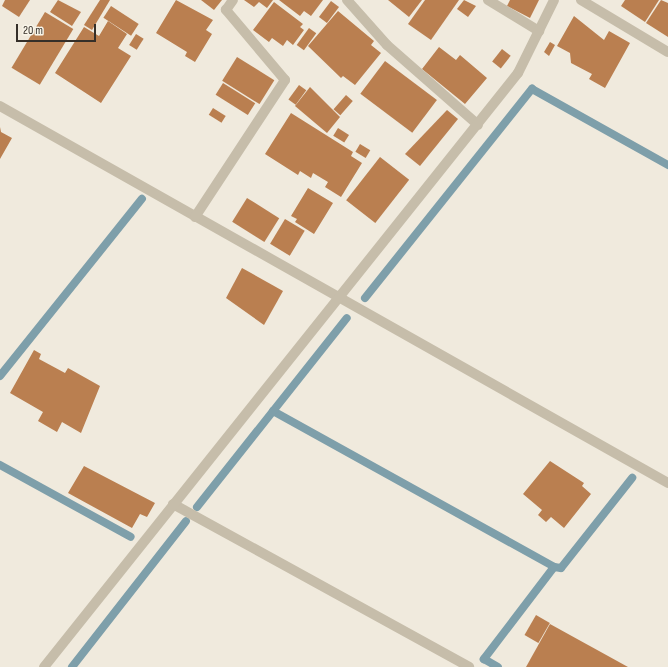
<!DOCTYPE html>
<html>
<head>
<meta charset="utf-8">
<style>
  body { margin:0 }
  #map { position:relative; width:668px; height:667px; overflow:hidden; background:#f0eadd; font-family:"Sofia Sans Condensed",sans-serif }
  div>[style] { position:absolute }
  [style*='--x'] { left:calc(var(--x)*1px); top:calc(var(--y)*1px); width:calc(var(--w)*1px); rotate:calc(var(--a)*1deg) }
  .stream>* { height:8px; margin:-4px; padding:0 4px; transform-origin:4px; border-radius:4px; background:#7e9faa }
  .building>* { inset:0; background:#ba7f50; transform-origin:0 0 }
  .street>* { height:10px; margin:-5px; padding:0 5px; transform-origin:5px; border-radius:5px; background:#c6bdaa }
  span { translate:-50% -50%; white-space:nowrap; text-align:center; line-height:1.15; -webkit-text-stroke:3.5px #f8f4e8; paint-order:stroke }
  .scale { position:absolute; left:16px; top:24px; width:80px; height:18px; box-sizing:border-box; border:2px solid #352f29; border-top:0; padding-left:5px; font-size:12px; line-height:14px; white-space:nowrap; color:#352f29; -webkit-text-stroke:3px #f8f4e8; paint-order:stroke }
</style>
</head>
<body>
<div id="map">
  <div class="stream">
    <div style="--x:365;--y:298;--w:268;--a:-51.4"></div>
    <div style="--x:532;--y:89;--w:156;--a:29.2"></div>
    <div style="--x:0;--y:376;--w:227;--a:-51.3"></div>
    <div style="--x:273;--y:411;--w:321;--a:29"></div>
    <div style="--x:554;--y:567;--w:116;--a:127.3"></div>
    <div style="--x:484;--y:659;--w:16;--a:30"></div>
    <div style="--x:0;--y:465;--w:149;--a:28.8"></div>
    <div style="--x:197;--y:507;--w:241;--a:-51.6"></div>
    <div style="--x:554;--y:567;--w:7;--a:8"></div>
    <div style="--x:561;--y:568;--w:115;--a:-51.7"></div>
    <div style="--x:72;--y:667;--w:185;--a:-52"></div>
  </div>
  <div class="building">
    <div style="clip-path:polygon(5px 0,30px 0,19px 17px,2px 6px)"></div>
    <div style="clip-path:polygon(58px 0,81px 12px,72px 26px,50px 12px)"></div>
    <div style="clip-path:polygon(100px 0,110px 0,92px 30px,84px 25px)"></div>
    <div style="clip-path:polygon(176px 0,213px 20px,206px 30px,212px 34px,195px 62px,185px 56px,187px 52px,156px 33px)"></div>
    <div style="clip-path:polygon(201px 0,222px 0,214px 10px)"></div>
    <div style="clip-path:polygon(244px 0,273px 0,267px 8px,259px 2px,254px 7px)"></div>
    <div style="clip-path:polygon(279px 0,323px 0,311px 16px,304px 11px,300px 16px)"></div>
    <div style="clip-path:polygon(388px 0,422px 0,409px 17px)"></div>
    <div style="clip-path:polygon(425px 0,459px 0,431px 40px,408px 24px)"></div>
    <div style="clip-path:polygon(464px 0,476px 6px,468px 17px,457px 9px)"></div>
    <div style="clip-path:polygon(510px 0,539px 0,530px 18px,507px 6px)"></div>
    <div style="clip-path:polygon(625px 0,659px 0,645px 22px,621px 6px)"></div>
    <div style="clip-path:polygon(661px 0,668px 3px,668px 37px,646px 23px)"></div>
    <div style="left:331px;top:1px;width:10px;height:20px;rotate:37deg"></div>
    <div style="clip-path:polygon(274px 2px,303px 24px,300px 27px,304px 30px,293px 45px,287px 40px,283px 46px,272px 38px,269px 42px,253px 30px)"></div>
    <div style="left:111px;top:6px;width:33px;height:14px;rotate:33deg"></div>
    <div style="clip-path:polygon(338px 11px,374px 41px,371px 45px,381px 53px,355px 85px,343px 76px,341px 78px,308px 46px)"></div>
    <div style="left:45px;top:12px;width:33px;height:65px;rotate:31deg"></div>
    <div style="clip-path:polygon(574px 16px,604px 40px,609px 31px,630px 43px,605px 88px,589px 79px,592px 74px,571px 63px,570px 53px,557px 46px)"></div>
    <div style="clip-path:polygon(108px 21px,127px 34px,118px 48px,131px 56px,101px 103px,55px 73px,84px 27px,99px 36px)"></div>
    <div style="left:309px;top:28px;width:9px;height:21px;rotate:36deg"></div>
    <div style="left:136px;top:34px;width:9px;height:13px;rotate:32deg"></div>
    <div style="clip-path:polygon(550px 42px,555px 45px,549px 56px,544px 52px)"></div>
    <div style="clip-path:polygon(439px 47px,456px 60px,460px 55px,487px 78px,465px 104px,422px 69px)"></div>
    <div style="left:502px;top:49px;width:11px;height:16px;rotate:38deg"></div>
    <div style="left:237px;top:57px;width:44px;height:28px;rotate:32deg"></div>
    <div style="left:385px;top:61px;width:65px;height:41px;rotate:37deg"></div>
    <div style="left:223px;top:83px;width:38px;height:14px;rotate:32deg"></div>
    <div style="left:299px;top:85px;width:9px;height:18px;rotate:36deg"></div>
    <div style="clip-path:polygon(310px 87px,340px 117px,327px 133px,295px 106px)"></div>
    <div style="left:346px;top:95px;width:9px;height:19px;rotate:41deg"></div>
    <div style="left:213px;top:108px;width:15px;height:8px;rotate:32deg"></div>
    <div style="clip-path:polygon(447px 110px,458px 119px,420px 166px,405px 154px)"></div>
    <div style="clip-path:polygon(291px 113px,353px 152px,351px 156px,362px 163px,341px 197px,325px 187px,328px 182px,313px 173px,311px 178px,300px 171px,298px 175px,265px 154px)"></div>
    <div style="clip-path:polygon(0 127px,1px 132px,12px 138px,0 159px)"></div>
    <div style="left:338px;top:128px;width:13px;height:9px;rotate:32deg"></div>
    <div style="left:360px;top:144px;width:12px;height:9px;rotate:31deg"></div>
    <div style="left:380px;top:157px;width:37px;height:55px;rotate:38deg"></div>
    <div style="clip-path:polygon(308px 188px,333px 203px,314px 234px,295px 222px,297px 219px,291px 216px)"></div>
    <div style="left:247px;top:198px;width:38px;height:28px;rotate:32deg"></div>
    <div style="left:285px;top:219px;width:23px;height:29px;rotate:31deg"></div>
    <div style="clip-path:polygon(242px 268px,283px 291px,264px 325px,226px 298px)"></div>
    <div style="clip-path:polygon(34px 350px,41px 354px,39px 359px,65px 373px,68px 368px,100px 386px,81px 433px,62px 422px,57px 432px,38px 421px,43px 412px,10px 393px)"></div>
    <div style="clip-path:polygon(550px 461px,584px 483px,582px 486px,591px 494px,564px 528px,551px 517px,546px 522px,538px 515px,542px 510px,523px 494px)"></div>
    <div style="clip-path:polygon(84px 466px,155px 503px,147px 517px,140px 514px,132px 528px,68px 493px)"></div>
    <div style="left:536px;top:615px;width:16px;height:23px;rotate:30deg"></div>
    <div style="clip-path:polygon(550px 624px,628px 667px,526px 667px)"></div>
  </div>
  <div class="street">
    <div style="--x:347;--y:0;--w:60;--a:48.4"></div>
    <div style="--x:387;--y:45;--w:121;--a:41.3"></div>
    <div style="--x:488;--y:0;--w:60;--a:31.3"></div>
    <div style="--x:581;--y:0;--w:101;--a:30.9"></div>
    <div style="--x:0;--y:106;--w:767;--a:29.44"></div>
    <div style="--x:195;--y:217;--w:164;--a:-56.7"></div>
    <div style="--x:285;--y:80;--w:92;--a:-130.1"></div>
    <div style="--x:226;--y:10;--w:12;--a:-55"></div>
    <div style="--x:173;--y:504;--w:338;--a:28.8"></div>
    <div style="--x:44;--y:667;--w:760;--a:-51.41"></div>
    <div style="--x:518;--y:73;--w:81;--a:-63.7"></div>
  </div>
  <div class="scale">20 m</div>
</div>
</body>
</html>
